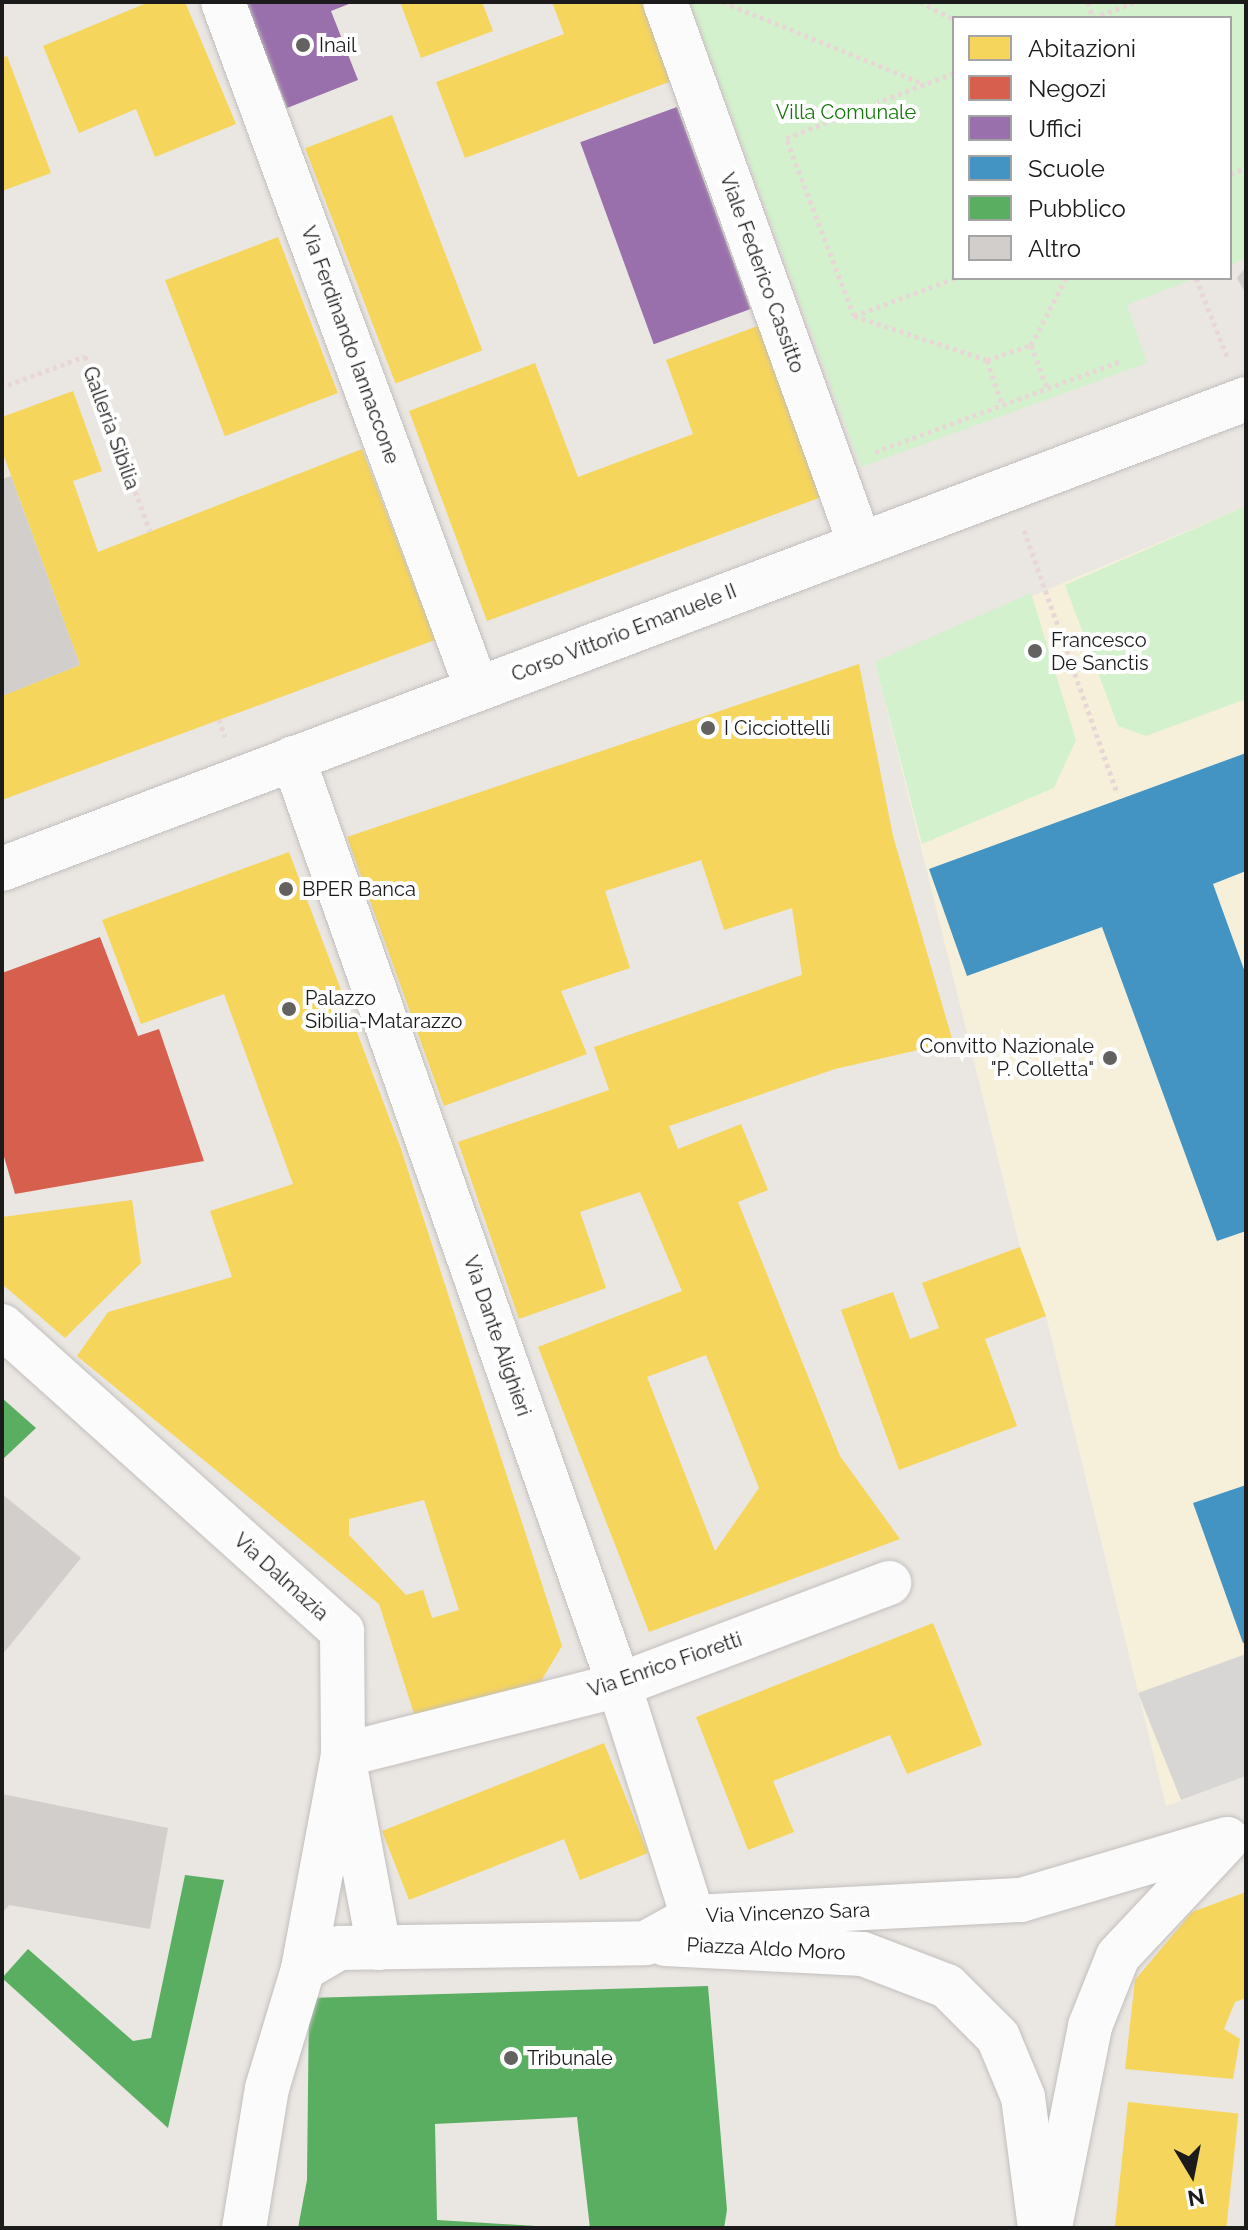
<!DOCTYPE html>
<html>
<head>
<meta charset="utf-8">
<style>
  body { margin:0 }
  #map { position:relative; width:1248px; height:2230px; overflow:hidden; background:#eae6e2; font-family:Raleway,sans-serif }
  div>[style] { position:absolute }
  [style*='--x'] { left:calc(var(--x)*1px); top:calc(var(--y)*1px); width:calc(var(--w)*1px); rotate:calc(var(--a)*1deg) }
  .education>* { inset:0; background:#f6f0db }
  .religious>* { inset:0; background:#d8d6d4 }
  .park>* { inset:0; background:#d3f1cc }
  .homes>* { inset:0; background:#f6d55c; transform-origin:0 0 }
  .shops>* { inset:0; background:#d6604d }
  .offices>* { inset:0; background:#9970ab; transform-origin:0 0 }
  .schools>* { inset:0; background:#4393c3 }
  .public>* { inset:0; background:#5aae61 }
  .building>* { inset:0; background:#d2cecb }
  .path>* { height:5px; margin-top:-2.5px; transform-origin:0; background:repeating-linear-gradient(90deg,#e9d7d8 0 4px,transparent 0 8px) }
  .roads { filter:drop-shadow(0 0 2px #c1bfbd) drop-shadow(0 0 2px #c1bfbd) }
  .minor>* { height:44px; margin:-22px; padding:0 22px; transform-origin:22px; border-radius:22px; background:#fcfbfb }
  .dots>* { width:22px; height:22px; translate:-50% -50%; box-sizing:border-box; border:4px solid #fff; border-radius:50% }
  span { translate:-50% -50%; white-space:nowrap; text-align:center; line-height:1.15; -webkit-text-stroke:8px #fff; paint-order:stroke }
  .poi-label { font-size:20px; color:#1b1b1b }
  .left { translate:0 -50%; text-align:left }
  .right { translate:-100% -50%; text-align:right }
  .park-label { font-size:20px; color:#147809 }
  .street-label { font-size:20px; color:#1b1b1b }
  .frame { position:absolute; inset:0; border:4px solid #1b1b1b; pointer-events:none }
  .legend { position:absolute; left:952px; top:16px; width:280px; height:264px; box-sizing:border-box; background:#fff; border:2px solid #a4a4a4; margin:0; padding:10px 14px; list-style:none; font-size:24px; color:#1b1b1b }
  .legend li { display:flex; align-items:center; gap:16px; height:40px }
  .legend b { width:40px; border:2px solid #a4a4a4 }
  .north { position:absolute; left:1152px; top:2134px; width:80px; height:80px; -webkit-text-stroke:6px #fff; paint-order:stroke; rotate:170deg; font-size:22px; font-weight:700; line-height:32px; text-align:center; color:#1b1b1b }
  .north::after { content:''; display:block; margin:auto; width:28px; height:36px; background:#1b1b1b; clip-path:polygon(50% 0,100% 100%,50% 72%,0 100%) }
</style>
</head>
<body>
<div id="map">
  <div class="education">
    <div style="clip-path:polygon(1246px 506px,1246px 1776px,1166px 1806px,1046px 1316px,1020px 1247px,875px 662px)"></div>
  </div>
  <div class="religious">
    <div style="clip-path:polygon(1246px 1654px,1246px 1776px,1181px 1800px,1138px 1693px)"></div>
  </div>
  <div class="park">
    <div style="clip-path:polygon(690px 2px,1246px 2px,1246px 258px,1230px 265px,1230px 18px,954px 18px,954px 278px,1195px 278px,1127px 305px,1147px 363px,861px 467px)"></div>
    <div style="clip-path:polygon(1246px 506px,1246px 699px,1146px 736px,1118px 726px,1065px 585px)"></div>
    <div style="clip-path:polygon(1031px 593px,1076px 740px,1054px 788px,922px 844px,875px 662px)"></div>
  </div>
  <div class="homes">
    <div style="clip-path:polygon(149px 2px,185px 2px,236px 124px,155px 157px,136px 109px,79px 133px,43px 46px)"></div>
    <div style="clip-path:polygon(400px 2px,482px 2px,493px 31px,421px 58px)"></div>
    <div style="clip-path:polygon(552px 2px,657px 2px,685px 76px,465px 158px,436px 82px,564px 34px)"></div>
    <div style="clip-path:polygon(7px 56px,51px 173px,2px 191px,2px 58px)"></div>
    <div style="left:392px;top:115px;width:252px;height:93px;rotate:69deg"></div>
    <div style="left:278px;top:237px;width:167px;height:121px;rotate:69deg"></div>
    <div style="clip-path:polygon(763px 324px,827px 495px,487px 621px,409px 411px,535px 363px,578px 477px,693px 434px,666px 360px)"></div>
    <div style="clip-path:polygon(73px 391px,102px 471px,73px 481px,98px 552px,362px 449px,435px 640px,2px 800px,2px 696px,80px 665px,2px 451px,2px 417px)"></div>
    <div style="clip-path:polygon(evenodd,859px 664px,893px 836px,953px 1042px,835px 1069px,669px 1126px,678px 1149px,741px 1124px,768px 1190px,738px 1202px,840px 1456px,900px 1539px,649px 1632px,538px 1347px,682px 1291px,640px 1192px,580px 1212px,606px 1288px,519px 1319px,458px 1142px,609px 1090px,594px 1047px,802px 975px,792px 908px,724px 930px,701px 860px,605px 891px,630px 968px,561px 991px,587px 1054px,444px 1106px,347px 837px,859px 664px,706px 1355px,759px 1488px,715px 1551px,647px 1377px,706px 1355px)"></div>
    <div style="clip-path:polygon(evenodd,289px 852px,401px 1149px,562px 1646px,541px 1681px,416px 1720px,379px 1604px,77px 1356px,108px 1312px,232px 1277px,210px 1211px,293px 1184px,224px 994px,141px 1024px,102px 920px,289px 852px,424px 1500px,459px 1610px,432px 1618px,423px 1590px,406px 1595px,349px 1535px,349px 1519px,424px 1500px)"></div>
    <div style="clip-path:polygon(132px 1200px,141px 1263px,65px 1338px,2px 1284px,2px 1217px)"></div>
    <div style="clip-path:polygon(1020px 1247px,1046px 1316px,985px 1339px,1017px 1426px,899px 1470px,841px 1310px,893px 1292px,910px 1339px,939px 1328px,922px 1283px)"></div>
    <div style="clip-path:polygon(933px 1623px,982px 1745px,907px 1774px,890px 1735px,773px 1781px,794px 1832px,748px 1850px,696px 1717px)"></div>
    <div style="clip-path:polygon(604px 1743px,648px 1853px,580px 1880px,564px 1839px,409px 1900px,382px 1831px)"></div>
    <div style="clip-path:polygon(1246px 1892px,1246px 1998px,1235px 2002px,1224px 2029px,1240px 2039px,1233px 2079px,1125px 2069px,1135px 1980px,1192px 1912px)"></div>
    <div style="left:1128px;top:2102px;width:111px;height:127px;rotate:6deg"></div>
  </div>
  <div class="shops">
    <div style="clip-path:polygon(100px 937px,138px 1036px,159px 1029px,204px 1161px,15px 1194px,2px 1150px,2px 973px)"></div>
  </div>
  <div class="offices">
    <div style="clip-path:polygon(245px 2px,354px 2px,331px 11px,358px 80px,287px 108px)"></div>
    <div style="left:677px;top:107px;width:215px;height:103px;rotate:70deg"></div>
  </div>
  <div class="schools">
    <div style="clip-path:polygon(1246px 753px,1246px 871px,1213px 884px,1246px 975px,1246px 1231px,1217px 1241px,1102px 927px,967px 976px,929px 869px)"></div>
    <div style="clip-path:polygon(1246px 1485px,1246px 1642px,1243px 1643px,1193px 1503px)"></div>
  </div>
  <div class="public">
    <div style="clip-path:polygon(2px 1398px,36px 1428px,2px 1460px)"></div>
    <div style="clip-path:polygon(185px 1875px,224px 1880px,168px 2128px,2px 1978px,28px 1949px,133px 2041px,151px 2038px)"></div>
    <div style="clip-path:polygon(708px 1986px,727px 2210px,724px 2228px,590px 2228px,577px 2117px,435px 2124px,437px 2220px,568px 2228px,298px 2228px,307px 2180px,309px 1998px)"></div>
  </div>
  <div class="building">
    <div style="clip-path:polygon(1246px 267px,1246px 294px,1237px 278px)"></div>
    <div style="clip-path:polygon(11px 476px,80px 665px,2px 696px,2px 479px)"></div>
    <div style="clip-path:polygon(2px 1494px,81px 1558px,2px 1655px)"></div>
    <div style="clip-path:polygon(2px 1794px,168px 1828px,150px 1929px,9px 1905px,2px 1913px)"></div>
  </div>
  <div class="path">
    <div style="--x:723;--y:2;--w:217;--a:22.2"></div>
    <div style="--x:920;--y:2;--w:38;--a:27"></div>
    <div style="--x:1088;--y:2;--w:17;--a:73"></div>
    <div style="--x:991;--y:18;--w:2;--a:0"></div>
    <div style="--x:1093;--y:18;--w:45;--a:-20.9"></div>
    <div style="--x:1230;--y:174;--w:17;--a:-21"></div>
    <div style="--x:955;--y:278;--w:108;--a:159.4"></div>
    <div style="--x:854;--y:316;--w:140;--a:18.3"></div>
    <div style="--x:987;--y:360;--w:46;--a:-18.8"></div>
    <div style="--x:1031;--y:345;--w:76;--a:-62.4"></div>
    <div style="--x:1196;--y:278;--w:87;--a:68.4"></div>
    <div style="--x:854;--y:316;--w:191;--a:-110.9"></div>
    <div style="--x:786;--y:138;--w:180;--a:-21.2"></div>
    <div style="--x:1031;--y:345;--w:46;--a:69.6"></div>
    <div style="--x:987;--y:360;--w:47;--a:71.6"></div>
    <div style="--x:8;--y:385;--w:82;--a:-20.6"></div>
    <div style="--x:85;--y:356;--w:187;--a:69.6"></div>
    <div style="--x:875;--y:452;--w:262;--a:-20.3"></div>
    <div style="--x:1024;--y:530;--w:276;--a:70.5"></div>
    <div style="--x:219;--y:719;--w:19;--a:72"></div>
  </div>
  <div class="roads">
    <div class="minor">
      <div style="--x:223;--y:2;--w:732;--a:69.71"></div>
      <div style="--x:665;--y:2;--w:576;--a:70.21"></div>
      <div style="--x:293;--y:758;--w:983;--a:70.62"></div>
      <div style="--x:619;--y:1685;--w:244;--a:72.3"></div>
      <div style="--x:2;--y:869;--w:1330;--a:-20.7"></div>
      <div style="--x:2;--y:1326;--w:457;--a:41.9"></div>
      <div style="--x:342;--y:1631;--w:124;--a:89.5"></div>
      <div style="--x:343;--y:1755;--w:218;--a:100.6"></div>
      <div style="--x:303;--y:1969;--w:124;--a:106.8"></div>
      <div style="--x:267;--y:2088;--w:142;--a:99.3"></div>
      <div style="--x:665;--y:1944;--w:198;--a:2.9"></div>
      <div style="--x:863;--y:1954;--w:90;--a:20.9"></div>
      <div style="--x:947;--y:1986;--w:72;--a:45"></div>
      <div style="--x:998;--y:2037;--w:65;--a:67.4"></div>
      <div style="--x:1023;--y:2097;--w:132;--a:82.6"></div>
      <div style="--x:379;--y:1948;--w:196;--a:-100.6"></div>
      <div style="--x:343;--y:1755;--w:285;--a:-14.2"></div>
      <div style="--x:619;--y:1685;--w:289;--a:-20.7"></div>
      <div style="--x:303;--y:1969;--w:42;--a:-30.3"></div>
      <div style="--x:339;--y:1948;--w:307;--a:-0.9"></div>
      <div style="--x:646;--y:1943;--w:54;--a:-29"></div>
      <div style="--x:693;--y:1917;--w:328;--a:-3"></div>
      <div style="--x:1021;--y:1900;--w:215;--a:-16.5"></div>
      <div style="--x:1051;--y:2222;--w:200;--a:-78.7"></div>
      <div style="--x:1090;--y:2026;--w:75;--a:-68.2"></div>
      <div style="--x:1118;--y:1956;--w:156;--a:-46.8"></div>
    </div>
  </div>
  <div class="dots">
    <div style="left:303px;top:45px;background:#636261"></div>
    <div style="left:1035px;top:651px;background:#636261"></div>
    <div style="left:708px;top:728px;background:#636261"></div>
    <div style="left:286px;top:889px;background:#636261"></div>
    <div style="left:289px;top:1009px;background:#636261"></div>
    <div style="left:1110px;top:1058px;background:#636261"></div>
    <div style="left:511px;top:2058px;background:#636261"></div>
  </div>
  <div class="poi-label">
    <span class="left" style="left:319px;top:45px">Inail</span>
    <span class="left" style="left:1051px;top:652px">Francesco<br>De Sanctis</span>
    <span class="left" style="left:724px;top:728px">I Cicciottelli</span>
    <span class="left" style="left:302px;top:889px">BPER Banca</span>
    <span class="left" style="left:305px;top:1010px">Palazzo<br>Sibilia-Matarazzo</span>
    <span class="right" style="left:1094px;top:1058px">Convitto Nazionale<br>"P. Colletta"</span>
    <span class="left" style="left:527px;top:2058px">Tribunale</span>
  </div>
  <div class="park-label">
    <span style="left:846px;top:112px">Villa Comunale</span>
  </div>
  <div class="street-label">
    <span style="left:762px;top:273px;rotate:70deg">Viale Federico Cassitto</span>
    <span style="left:350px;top:345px;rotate:70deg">Via Ferdinando Iannaccone</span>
    <span style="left:111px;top:428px;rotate:70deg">Galleria Sibilia</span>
    <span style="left:624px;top:633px;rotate:-21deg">Corso Vittorio Emanuele II</span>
    <span style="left:497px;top:1336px;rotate:71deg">Via Dante Alighieri</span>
    <span style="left:281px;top:1577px;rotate:42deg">Via Dalmazia</span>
    <span style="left:665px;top:1665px;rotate:-19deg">Via Enrico Fioretti</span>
    <span style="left:788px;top:1913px;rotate:-2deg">Via Vincenzo Sara</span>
    <span style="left:766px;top:1949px;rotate:3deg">Piazza Aldo Moro</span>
  </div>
  <div class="frame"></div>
  <ul class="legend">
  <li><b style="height:22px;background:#f6d55c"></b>Abitazioni</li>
  <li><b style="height:22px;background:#d6604d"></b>Negozi</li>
  <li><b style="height:22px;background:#9970ab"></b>Uffici</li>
  <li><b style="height:22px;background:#4393c3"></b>Scuole</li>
  <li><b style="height:22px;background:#5aae61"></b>Pubblico</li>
  <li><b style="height:22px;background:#d2cecb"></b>Altro</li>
  </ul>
  <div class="north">N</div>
</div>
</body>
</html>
